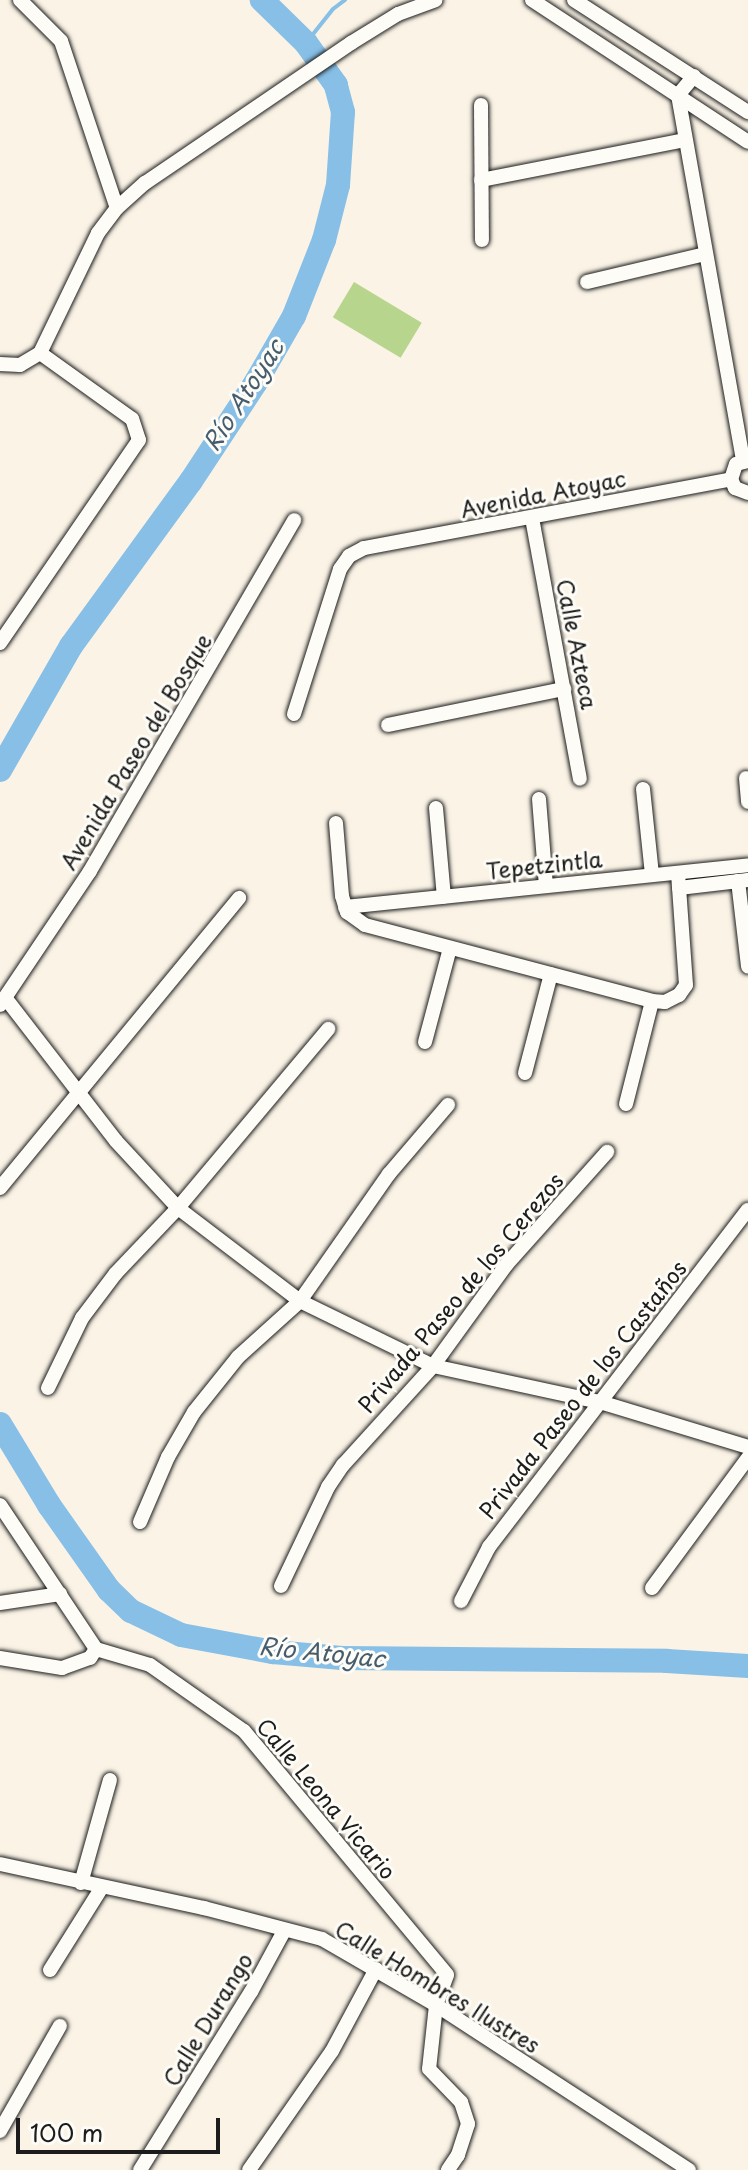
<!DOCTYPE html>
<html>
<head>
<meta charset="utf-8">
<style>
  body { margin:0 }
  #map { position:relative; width:748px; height:2170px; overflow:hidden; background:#faf3e6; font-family:"Playpen Sans",sans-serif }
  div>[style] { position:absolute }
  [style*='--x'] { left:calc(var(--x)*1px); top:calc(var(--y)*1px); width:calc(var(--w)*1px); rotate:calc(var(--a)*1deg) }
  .green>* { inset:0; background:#b8d58e; transform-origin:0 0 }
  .stream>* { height:4px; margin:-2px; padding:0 2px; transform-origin:2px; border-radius:2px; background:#87bfe6 }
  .river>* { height:24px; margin:-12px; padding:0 12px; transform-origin:12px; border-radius:12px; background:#87bfe6 }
  .roads { filter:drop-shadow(0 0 2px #1c1c1c) drop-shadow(0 0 2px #1c1c1c) }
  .minor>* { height:14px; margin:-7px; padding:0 7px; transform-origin:7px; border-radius:7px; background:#fdfcf7 }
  span { translate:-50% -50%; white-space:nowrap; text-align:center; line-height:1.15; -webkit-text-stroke:6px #fdfcf7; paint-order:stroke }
  .street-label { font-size:22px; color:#1c1c1c }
  .water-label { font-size:24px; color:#475d6d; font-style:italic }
  .scale { position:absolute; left:16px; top:2118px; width:204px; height:36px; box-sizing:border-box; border:4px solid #1c1c1c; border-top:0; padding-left:10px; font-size:24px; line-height:28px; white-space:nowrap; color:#1c1c1c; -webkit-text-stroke:6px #fdfcf7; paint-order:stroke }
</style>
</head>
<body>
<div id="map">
  <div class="green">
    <div style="left:354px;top:282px;width:79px;height:41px;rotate:31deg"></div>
  </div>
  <div class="stream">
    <div style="--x:306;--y:43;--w:43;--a:-51.5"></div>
    <div style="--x:333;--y:9;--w:15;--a:-37"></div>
  </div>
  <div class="river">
    <div style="--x:0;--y:770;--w:143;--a:-60.2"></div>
    <div style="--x:71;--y:646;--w:204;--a:-54"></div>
    <div style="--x:191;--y:481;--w:118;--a:-56.7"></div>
    <div style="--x:256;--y:382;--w:76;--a:-60.1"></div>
    <div style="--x:294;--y:316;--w:82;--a:-68.5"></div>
    <div style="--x:324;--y:240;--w:57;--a:-75.7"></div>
    <div style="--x:338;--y:185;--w:73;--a:-86.1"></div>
    <div style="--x:343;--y:112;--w:28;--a:-105"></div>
    <div style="--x:336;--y:85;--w:52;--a:-125.5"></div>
    <div style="--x:306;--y:43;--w:62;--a:-135.7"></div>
    <div style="--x:0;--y:1424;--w:95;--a:58.8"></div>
    <div style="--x:49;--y:1505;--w:104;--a:54.8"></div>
    <div style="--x:109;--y:1590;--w:30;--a:44"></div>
    <div style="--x:131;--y:1611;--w:55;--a:25.6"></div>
    <div style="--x:181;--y:1635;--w:94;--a:10.5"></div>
    <div style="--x:273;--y:1652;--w:69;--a:5"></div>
    <div style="--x:342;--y:1658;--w:325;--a:0.5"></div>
    <div style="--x:667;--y:1661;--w:81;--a:3.5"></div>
  </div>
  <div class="roads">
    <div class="minor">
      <div style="--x:20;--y:0;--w:58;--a:45"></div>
      <div style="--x:61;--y:41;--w:176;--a:71.5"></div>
      <div style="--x:532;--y:0;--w:258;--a:33.3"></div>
      <div style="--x:574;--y:0;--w:207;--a:32.8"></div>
      <div style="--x:694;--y:76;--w:25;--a:130"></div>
      <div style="--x:678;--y:95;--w:372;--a:79.9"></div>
      <div style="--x:481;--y:105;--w:135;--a:89.6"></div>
      <div style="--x:481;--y:180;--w:208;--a:-11.1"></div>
      <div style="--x:587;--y:282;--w:121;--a:-13.3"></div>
      <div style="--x:0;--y:364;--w:20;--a:3"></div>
      <div style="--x:20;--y:365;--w:23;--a:-31"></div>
      <div style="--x:40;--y:353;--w:133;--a:-64.2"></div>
      <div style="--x:98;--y:233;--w:31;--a:-53"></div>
      <div style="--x:117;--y:208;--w:38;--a:-42"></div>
      <div style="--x:145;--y:183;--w:249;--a:-34.2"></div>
      <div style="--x:351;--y:43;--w:55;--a:-31.7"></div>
      <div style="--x:398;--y:14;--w:40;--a:-20.2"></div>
      <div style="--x:748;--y:461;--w:12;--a:166"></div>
      <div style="--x:736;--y:464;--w:16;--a:108"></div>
      <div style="--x:731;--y:479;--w:10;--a:66"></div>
      <div style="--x:735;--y:488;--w:14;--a:21"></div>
      <div style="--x:532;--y:518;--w:265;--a:79.6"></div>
      <div style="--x:0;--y:643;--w:246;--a:-55.6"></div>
      <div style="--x:139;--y:440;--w:22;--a:-108"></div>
      <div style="--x:132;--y:419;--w:113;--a:-144.3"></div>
      <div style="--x:294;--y:714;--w:152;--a:-72.4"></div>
      <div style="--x:340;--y:569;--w:16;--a:-55"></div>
      <div style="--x:349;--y:556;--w:17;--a:-28"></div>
      <div style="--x:364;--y:548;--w:373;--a:-10.6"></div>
      <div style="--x:388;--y:725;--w:180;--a:-11.6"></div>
      <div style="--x:746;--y:778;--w:24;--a:85"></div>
      <div style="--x:643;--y:789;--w:86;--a:84"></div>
      <div style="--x:539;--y:799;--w:87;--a:85.4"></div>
      <div style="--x:436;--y:808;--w:89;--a:84.9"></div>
      <div style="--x:336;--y:823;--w:73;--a:85.3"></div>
      <div style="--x:342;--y:896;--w:17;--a:73"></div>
      <div style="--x:347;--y:912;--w:22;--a:36"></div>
      <div style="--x:365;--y:925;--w:297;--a:14.8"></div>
      <div style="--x:652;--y:1001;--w:13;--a:4"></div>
      <div style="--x:665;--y:1002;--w:16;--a:-27"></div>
      <div style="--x:679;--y:995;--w:12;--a:-55"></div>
      <div style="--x:686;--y:985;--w:112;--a:-94.1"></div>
      <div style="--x:738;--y:881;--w:86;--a:83.3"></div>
      <div style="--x:679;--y:888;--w:69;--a:-6.6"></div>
      <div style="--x:345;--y:907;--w:405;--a:-5.9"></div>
      <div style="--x:7;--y:1000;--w:178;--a:52.3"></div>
      <div style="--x:116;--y:1141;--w:91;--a:47.2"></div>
      <div style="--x:178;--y:1208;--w:153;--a:37.3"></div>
      <div style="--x:300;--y:1301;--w:148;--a:26"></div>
      <div style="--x:433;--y:1366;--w:171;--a:12.2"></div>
      <div style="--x:600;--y:1402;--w:155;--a:16.9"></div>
      <div style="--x:0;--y:1005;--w:161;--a:-56.1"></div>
      <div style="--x:90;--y:871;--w:406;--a:-59.8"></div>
      <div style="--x:425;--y:1042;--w:97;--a:-75.1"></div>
      <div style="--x:525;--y:1073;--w:102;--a:-75.3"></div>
      <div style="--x:626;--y:1104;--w:106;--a:-75.8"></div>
      <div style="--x:0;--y:1188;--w:376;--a:-50.5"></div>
      <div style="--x:48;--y:1388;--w:78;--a:-64.1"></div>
      <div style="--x:82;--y:1318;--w:56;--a:-52.9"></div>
      <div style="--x:116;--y:1273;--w:90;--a:-46.4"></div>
      <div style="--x:178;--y:1208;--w:234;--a:-50"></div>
      <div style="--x:0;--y:1505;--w:173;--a:56.3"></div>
      <div style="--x:96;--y:1649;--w:56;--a:16.5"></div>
      <div style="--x:150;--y:1665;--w:115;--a:35.1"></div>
      <div style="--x:244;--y:1731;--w:317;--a:50.2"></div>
      <div style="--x:447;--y:1975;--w:32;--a:110"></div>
      <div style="--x:436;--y:2005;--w:64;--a:96.2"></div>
      <div style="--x:429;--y:2069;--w:46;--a:45.9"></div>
      <div style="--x:461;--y:2102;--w:23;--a:72"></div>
      <div style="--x:468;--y:2124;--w:33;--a:108"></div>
      <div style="--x:458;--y:2155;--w:18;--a:124"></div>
      <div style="--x:140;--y:1522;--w:71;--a:-66.7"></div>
      <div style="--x:168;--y:1457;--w:52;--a:-60"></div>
      <div style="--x:194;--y:1412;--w:70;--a:-51.3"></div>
      <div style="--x:238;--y:1357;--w:84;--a:-42.1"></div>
      <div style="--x:300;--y:1301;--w:155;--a:-55"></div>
      <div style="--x:389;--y:1174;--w:91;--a:-49.5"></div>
      <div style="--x:281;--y:1586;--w:110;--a:-64.6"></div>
      <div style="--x:328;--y:1487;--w:27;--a:-56"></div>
      <div style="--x:343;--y:1465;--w:134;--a:-47.7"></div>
      <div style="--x:433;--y:1366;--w:125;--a:-54.1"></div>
      <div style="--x:506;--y:1265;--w:152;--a:-48.2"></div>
      <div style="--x:652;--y:1588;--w:162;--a:-53.6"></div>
      <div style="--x:461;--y:1601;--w:61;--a:-62.6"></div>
      <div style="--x:489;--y:1547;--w:425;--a:-52.5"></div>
      <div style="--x:0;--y:1603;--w:61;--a:-8.5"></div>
      <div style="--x:0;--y:1658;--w:63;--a:9.2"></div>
      <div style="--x:62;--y:1668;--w:30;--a:-20"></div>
      <div style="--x:90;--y:1658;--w:11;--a:-56"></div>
      <div style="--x:0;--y:1864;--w:209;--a:12.2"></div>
      <div style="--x:204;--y:1908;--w:122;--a:14.7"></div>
      <div style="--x:322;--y:1939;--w:132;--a:30.1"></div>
      <div style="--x:436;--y:2005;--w:302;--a:33.1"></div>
      <div style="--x:81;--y:1883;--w:107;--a:-74.3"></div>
      <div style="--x:50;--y:1970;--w:98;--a:-57.9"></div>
      <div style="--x:0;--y:2131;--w:121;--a:-60.3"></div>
      <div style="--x:140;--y:2170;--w:210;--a:-58.1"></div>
      <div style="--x:251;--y:1992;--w:69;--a:-61.6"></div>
      <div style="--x:249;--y:2170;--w:145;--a:-55.1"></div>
      <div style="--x:332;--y:2051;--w:93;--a:-61.8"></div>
    </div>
  </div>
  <div class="street-label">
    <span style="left:543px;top:493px;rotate:-11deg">Avenida Atoyac</span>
    <span style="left:578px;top:644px;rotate:79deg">Calle Azteca</span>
    <span style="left:135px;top:751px;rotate:-59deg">Avenida Paseo del Bosque</span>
    <span style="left:544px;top:864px;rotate:-6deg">Tepetzintla</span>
    <span style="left:460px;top:1292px;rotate:-50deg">Privada Paseo de los Cerezos</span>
    <span style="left:582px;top:1389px;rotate:-52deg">Privada Paseo de los Castaños</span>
    <span style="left:327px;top:1798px;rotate:50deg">Calle Leona Vicario</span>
    <span style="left:438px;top:1986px;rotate:31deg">Calle Hombres Ilustres</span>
    <span style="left:207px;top:2019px;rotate:-59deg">Calle Durango</span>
  </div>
  <div class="water-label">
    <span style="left:243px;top:395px;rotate:-57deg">Río Atoyac</span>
    <span style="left:322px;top:1652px;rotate:6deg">Río Atoyac</span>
  </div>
  <div class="scale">100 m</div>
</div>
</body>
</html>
